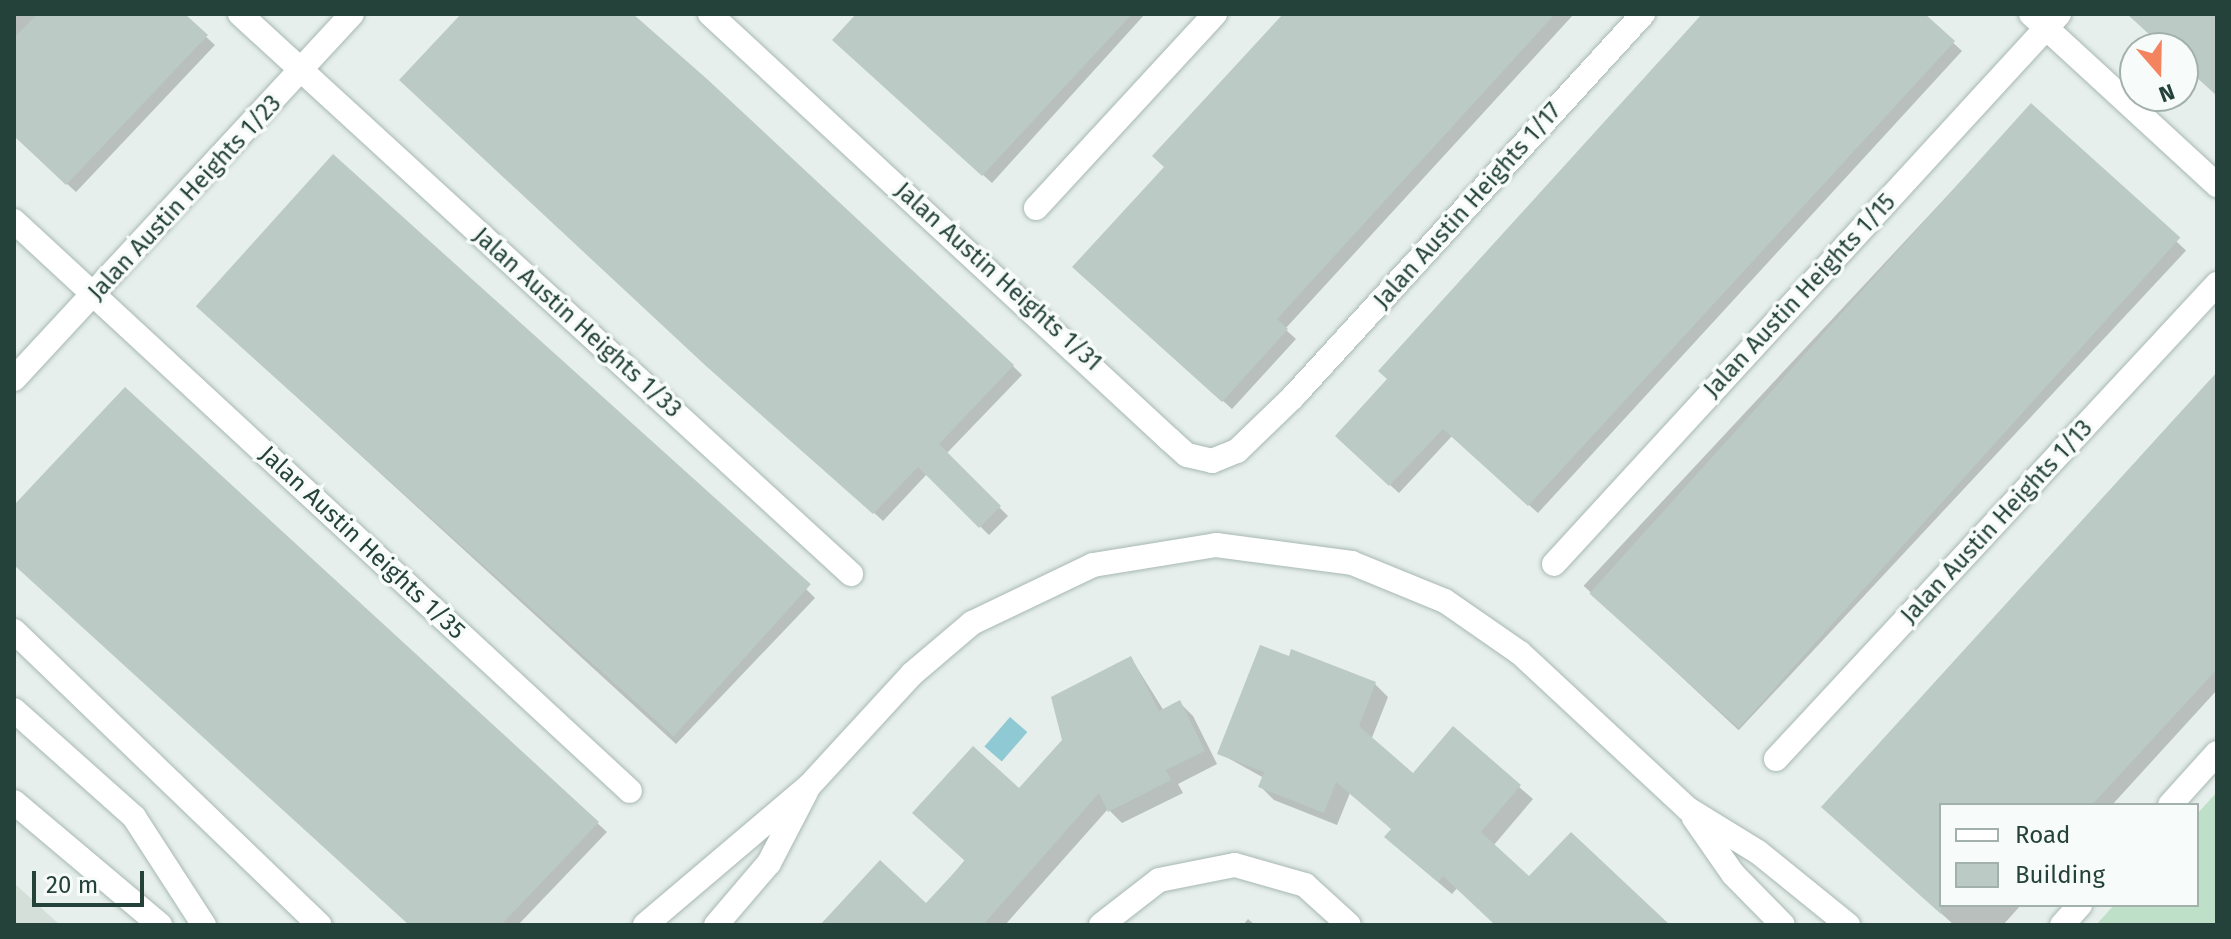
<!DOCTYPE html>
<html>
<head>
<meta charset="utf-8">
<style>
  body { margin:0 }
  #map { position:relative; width:2231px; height:939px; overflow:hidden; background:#e6efeb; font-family:"Fira Sans",sans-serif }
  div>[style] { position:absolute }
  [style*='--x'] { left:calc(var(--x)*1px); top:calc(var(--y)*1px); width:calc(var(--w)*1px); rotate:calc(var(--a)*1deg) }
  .built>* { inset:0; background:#d4dfda }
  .green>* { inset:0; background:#bfe0c8 }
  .water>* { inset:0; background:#8ec9d4; transform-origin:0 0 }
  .shadow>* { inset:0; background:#0003; transform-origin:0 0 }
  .building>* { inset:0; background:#bbcac4; transform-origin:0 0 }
  .roads { filter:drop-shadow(0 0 2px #a8b8b2) drop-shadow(0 0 2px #a8b8b2) }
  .minor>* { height:24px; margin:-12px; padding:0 12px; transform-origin:12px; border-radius:12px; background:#fff }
  .tertiary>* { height:24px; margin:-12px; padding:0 12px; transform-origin:12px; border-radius:12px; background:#fff }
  span { translate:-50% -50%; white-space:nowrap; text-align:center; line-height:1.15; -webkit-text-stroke:7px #f7fbf9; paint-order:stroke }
  .street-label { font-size:24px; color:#24423a }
  .frame { position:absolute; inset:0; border:16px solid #24423a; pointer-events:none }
  .legend { position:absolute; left:1939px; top:803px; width:260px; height:104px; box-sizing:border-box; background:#f7fbf9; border:2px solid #a3b1ad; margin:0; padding:10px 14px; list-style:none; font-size:24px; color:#24423a }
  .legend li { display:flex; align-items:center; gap:16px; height:40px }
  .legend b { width:40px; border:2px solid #a3b1ad }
  .north { position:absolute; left:2119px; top:32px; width:80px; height:80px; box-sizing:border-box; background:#f7fbf9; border:2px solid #a3b1ad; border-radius:50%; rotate:160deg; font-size:22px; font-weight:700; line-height:32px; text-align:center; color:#24423a }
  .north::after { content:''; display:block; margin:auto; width:28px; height:36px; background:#f4845f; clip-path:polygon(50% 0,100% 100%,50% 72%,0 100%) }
  .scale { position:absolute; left:32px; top:871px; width:112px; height:36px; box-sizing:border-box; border:4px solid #24423a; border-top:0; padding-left:10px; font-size:24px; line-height:28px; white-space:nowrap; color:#24423a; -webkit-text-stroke:6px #f7fbf9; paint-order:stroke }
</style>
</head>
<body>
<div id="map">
  <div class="built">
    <div style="clip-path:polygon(14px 883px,60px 925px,14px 925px)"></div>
  </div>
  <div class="green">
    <div style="clip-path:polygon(2217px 792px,2217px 925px,2096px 925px,2114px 905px,2197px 905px,2197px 814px)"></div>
  </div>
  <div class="water">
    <div style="left:1010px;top:717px;width:23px;height:39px;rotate:41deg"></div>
  </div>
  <div class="shadow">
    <div style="clip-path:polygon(14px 14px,181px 14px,215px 45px,76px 192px,14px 136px)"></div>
    <div style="clip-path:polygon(464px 14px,628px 14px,1013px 366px,1022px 375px,946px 454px,1008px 516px,989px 535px,927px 474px,883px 521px,410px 88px)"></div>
    <div style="clip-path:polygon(859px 14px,1145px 14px,992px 183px,844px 49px)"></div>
    <div style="clip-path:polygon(1284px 14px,1574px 14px,1285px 329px,1296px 339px,1232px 409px,1084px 275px)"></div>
    <div style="clip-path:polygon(1708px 14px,1922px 14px,1962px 51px,1538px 513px,1452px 436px,1399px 493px,1346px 445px)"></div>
    <div style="left:2031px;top:106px;width:212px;height:656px;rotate:43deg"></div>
    <div style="clip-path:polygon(204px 312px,806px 589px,815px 598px,676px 744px)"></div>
    <div style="clip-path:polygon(2217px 375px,2217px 690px,2112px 805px,1941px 805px,1941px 905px,2021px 905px,2003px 925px,1954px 925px,1833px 815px)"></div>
    <div style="clip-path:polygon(126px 390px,607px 832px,518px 925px,410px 925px,14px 563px,14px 508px)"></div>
    <div style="clip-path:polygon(1131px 658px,1164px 711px,1180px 703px,1193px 716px,1217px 764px,1178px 784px,1183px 793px,1122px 823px,1108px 809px,1005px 925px,822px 925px,927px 906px)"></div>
    <div style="clip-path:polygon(1375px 684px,1388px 697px,1371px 740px,1413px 776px,1453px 729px,1533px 799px,1493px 846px,1529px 879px,1668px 925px,1496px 925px,1458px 887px,1452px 894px,1400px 850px,1393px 830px,1350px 793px,1337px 825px,1274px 800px,1261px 787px,1264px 778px,1219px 753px)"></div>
    <div style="clip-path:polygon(1248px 919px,1255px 925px,1243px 925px)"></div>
  </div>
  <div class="building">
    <div style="clip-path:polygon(37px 14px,185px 14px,208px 35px,66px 185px,14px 136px,14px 38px)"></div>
    <div style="clip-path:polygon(461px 14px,633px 14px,707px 79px,1014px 365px,939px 444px,1001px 506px,979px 528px,918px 467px,873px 514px,706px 366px,399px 80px)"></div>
    <div style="clip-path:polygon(856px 14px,1132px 14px,982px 176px,832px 40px)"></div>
    <div style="clip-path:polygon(1283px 14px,1555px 14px,1277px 319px,1288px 329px,1222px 402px,1072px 267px,1164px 167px,1152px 156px)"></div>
    <div style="clip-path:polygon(1702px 14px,1925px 14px,1955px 41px,1528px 506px,1443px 429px,1389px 486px,1335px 436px,1387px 379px,1378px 371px)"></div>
    <div style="clip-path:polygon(2127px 14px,2217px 14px,2217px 96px,2183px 65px,2183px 48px,2164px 48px)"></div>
    <div style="left:2031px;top:103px;width:201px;height:660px;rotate:42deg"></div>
    <div style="left:333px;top:154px;width:643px;height:205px;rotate:42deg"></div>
    <div style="clip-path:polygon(2217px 372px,2217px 669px,2092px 805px,1941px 805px,1941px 914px,1821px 807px)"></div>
    <div style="clip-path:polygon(125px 387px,599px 822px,501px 925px,409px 925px,14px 565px,14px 505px)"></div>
    <div style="clip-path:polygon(1260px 645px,1289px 656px,1291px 649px,1376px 682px,1359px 726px,1413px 773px,1453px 726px,1521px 785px,1481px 832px,1529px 876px,1571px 832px,1670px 925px,1495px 925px,1443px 876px,1438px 882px,1384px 837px,1391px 829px,1336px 782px,1324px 813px,1258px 787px,1264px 772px,1217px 754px)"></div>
    <div style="clip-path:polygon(1131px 656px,1159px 711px,1180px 700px,1205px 751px,1166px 770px,1171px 780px,1108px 812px,1099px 793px,983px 925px,820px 925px,880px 860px,926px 903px,965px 861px,912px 813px,973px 746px,1019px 788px,1062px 740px,1051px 697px)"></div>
  </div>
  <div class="roads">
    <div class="minor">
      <div style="--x:240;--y:14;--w:829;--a:42.51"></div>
      <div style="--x:710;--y:14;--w:626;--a:42.8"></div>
      <div style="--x:1169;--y:439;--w:24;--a:42"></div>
      <div style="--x:1187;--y:455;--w:26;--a:13"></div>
      <div style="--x:1212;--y:461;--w:27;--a:-22"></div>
      <div style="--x:1237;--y:451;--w:78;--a:-44"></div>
      <div style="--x:1293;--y:397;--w:519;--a:-47.58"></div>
      <div style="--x:2031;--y:14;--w:253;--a:42.6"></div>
      <div style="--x:1036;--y:208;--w:264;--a:-47.3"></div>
      <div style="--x:14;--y:221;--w:839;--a:42.78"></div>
      <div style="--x:14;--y:379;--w:497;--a:-47.2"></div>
      <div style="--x:1554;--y:564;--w:747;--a:-47.44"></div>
      <div style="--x:14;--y:631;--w:424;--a:43.9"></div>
      <div style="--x:14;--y:710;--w:161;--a:41.7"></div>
      <div style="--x:134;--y:817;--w:129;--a:57.1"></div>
      <div style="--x:1776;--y:759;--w:648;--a:-47.13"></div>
      <div style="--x:2170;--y:805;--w:70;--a:-47.9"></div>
      <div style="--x:1694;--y:818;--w:68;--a:55.1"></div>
      <div style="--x:1733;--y:874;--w:71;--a:45.6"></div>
      <div style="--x:645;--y:925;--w:215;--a:-40.3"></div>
      <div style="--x:809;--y:786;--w:152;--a:-47.4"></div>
      <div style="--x:912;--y:674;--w:79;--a:-40.4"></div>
      <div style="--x:972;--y:623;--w:134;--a:-25.6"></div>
      <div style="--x:1093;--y:565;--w:125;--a:-9.2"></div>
      <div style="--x:1216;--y:545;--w:137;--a:7.5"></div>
      <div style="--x:1352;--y:563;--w:100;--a:22.2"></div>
      <div style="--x:1445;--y:601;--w:91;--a:34.7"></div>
      <div style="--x:1520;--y:653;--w:229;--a:42.9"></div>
      <div style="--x:1688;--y:809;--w:82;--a:31.6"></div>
      <div style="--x:1758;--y:852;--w:116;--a:39"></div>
      <div style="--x:716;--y:925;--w:82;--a:-49.5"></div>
      <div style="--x:769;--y:863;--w:80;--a:-62.5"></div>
      <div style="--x:1101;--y:925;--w:73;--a:-37.8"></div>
      <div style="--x:1159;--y:880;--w:77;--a:-11.2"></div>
      <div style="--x:1235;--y:865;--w:73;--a:15.9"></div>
      <div style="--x:1305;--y:885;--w:59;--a:42.3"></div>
      <div style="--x:2062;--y:925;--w:27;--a:-48"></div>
    </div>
    <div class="tertiary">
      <div style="--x:14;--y:802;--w:191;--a:40.1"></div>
    </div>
  </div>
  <div class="street-label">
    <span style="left:185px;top:198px;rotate:-47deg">Jalan Austin Heights 1/23</span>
    <span style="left:1468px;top:206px;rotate:-48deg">Jalan Austin Heights 1/17</span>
    <span style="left:998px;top:277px;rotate:42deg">Jalan Austin Heights 1/31</span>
    <span style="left:1800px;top:296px;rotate:-47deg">Jalan Austin Heights 1/15</span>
    <span style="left:577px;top:323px;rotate:42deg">Jalan Austin Heights 1/33</span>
    <span style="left:1997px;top:522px;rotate:-47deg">Jalan Austin Heights 1/13</span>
    <span style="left:362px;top:543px;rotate:43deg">Jalan Austin Heights 1/35</span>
  </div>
  <div class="frame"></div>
  <ul class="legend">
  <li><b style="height:10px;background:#fff"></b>Road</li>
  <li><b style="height:22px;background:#bbcac4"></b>Building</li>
  </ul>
  <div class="north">N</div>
  <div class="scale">20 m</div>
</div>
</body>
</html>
